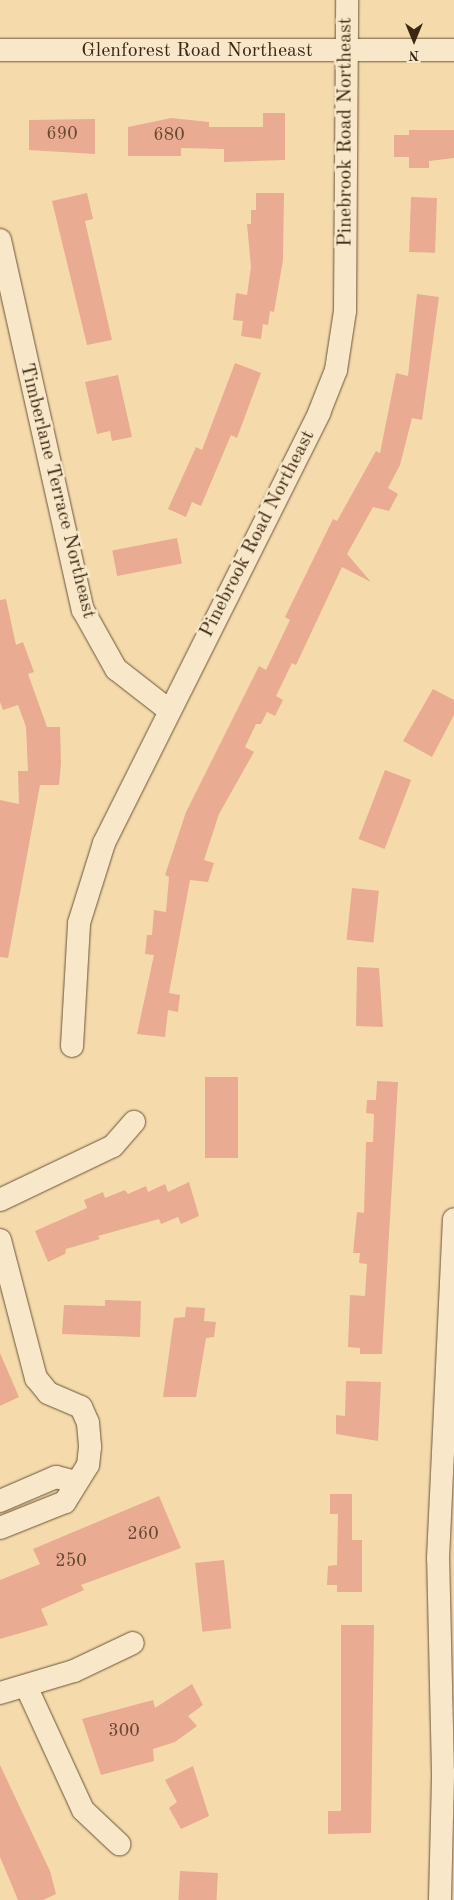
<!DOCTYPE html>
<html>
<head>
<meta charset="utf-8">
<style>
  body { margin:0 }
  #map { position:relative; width:454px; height:1900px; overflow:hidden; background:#f5dbac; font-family:"Old Standard TT",serif }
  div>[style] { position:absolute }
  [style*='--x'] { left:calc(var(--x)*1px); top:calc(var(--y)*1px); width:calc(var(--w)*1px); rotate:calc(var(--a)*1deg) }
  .building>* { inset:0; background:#e9ab91; transform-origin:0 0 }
  .roads { filter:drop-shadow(0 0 1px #6a5438) drop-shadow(0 0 1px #6a5438) }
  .minor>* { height:22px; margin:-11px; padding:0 11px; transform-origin:11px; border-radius:11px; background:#f8e8c9 }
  span { translate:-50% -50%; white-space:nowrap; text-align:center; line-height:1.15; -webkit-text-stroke:5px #f8e8c9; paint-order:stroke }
  .number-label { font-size:18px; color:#674832 }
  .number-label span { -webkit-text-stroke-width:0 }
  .street-label { font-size:20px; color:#3c2712 }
  .north { position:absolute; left:389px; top:15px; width:50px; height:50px; -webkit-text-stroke:4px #f8e8c9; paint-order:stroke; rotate:180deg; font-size:14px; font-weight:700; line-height:20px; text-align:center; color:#3c2712 }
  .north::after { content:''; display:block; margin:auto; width:18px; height:22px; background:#3c2712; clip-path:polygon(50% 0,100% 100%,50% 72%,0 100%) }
</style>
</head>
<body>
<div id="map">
  <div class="building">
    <div style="clip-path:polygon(263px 113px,285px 113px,285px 160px,224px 162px,224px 149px,181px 148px,181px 156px,128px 156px,128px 127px,171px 118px,209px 122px,209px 127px,263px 127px)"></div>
    <div style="clip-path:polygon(95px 119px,95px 154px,29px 150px,29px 120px)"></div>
    <div style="clip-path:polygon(409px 130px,454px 130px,454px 158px,429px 161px,429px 168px,409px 168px,409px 157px,394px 157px,394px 135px,409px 135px)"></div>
    <div style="clip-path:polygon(87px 193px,93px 219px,85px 221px,112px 340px,87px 345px,52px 201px)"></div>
    <div style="clip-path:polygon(256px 193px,284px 193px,283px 260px,274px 312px,270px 311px,268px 325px,263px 324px,261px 339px,241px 336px,243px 321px,233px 320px,236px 293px,247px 295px,251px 267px,247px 224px,251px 224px,251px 210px,256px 210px)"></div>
    <div style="left:411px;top:197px;width:26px;height:55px;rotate:2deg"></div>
    <div style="clip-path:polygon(417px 294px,439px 297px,422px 420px,412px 418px,400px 465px,388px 488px,398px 494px,389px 511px,373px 507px,347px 554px,371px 582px,342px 567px,296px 665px,292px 663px,276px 696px,283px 700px,275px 716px,267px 712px,261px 724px,256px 724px,245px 747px,254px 752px,219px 814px,204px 860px,214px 863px,208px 882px,190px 880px,169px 993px,180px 995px,178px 1012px,168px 1010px,165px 1037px,137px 1034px,154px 955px,145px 954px,147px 935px,152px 935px,154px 910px,166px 912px,169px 877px,165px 875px,186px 812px,259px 666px,266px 670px,290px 620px,285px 617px,333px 519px,337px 521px,376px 451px,380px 453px,396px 373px,408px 376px)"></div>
    <div style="clip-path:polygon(235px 363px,261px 373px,237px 438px,231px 435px,201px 506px,192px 502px,186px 517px,168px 509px,196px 447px,202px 450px)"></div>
    <div style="clip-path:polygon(118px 375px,132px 437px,112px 441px,110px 431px,97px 434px,85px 382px)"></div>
    <div style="left:177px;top:538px;width:26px;height:66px;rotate:79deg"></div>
    <div style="clip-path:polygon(6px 599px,16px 645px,23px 642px,34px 672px,28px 674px,47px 727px,60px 727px,61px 763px,59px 785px,40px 785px,8px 958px,0 957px,0 800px,19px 804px,18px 771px,28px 771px,26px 727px,18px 705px,3px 710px,0 702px,0 600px)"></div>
    <div style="clip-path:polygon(433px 689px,454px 700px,454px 715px,432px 757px,403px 741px)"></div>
    <div style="left:385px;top:770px;width:28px;height:74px;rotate:21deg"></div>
    <div style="left:352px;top:888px;width:27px;height:52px;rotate:6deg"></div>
    <div style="clip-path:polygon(357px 967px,379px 968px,383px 1027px,356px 1026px)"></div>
    <div style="left:205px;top:1077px;width:33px;height:81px"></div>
    <div style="clip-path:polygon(377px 1081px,398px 1082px,382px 1354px,360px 1354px,360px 1348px,348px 1347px,350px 1295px,365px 1296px,367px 1264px,359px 1263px,360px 1253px,353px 1253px,357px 1212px,364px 1213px,366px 1142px,373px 1142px,374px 1114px,366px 1113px,367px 1100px,376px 1100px)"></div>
    <div style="clip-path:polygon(189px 1182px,199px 1216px,181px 1224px,178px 1217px,161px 1224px,159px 1219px,98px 1236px,100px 1239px,66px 1249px,65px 1254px,48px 1262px,35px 1231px,87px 1208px,84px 1200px,103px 1192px,105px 1198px,125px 1190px,128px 1194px,146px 1186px,148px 1192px,165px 1184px,168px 1192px)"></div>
    <div style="clip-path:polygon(105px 1300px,141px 1301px,140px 1337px,62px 1334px,64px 1305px,105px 1306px)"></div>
    <div style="clip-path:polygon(186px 1307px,205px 1308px,204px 1321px,216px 1322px,214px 1337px,206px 1338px,196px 1397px,163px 1397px,174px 1318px,185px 1317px)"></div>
    <div style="clip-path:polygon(0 1353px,19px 1397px,0 1406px)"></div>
    <div style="clip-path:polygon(346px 1381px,381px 1382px,378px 1441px,336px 1434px,336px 1415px,345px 1416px)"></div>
    <div style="clip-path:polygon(330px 1494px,352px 1494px,352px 1540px,362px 1540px,362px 1592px,337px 1592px,337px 1585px,327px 1585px,328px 1566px,337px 1565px,338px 1514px,330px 1514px)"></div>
    <div style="clip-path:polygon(159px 1496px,181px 1548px,81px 1585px,84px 1590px,41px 1609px,48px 1625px,0 1639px,0 1580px,40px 1564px,33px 1549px)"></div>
    <div style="left:224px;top:1560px;width:69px;height:29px;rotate:84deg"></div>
    <div style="clip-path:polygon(341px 1625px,374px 1625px,371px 1833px,328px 1834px,328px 1811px,341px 1811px)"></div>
    <div style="clip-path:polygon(192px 1684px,203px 1705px,188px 1716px,197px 1726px,175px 1742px,153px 1749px,154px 1761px,101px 1775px,82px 1719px,153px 1700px,155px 1708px)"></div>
    <div style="clip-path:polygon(0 1765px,50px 1871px,56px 1894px,43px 1900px,18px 1900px,0 1857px)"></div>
    <div style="clip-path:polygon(193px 1766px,209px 1816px,181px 1829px,169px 1808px,177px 1802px,165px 1780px)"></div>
    <div style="left:180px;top:1871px;width:38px;height:29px;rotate:3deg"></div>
  </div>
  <div class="roads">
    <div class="minor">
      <div style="--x:0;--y:50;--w:454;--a:0"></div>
      <div style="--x:0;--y:240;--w:379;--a:77.4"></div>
      <div style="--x:83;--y:610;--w:68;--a:60.8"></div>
      <div style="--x:116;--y:669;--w:68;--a:37.9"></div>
      <div style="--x:72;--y:1046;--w:123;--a:-86.7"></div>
      <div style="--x:79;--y:923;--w:84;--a:-72.6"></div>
      <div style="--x:104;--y:843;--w:481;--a:-63.4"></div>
      <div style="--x:319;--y:413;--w:46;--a:-68.4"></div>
      <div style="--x:336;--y:370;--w:60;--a:-81.3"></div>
      <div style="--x:345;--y:311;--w:311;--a:-89.6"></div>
      <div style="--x:0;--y:1200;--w:125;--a:-25.5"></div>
      <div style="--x:113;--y:1146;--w:32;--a:-49"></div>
      <div style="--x:0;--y:1240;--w:143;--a:75.4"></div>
      <div style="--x:36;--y:1378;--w:19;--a:51"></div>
      <div style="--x:48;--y:1393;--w:36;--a:23"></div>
      <div style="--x:81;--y:1407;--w:17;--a:66"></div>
      <div style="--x:88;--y:1423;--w:24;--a:85"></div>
      <div style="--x:90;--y:1447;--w:18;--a:96"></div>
      <div style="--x:88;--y:1465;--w:44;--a:121.9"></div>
      <div style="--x:65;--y:1502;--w:70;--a:158.2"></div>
      <div style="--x:0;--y:1501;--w:61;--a:-23.2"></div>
      <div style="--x:56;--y:1477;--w:21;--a:14"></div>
      <div style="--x:26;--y:1686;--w:136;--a:65.3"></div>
      <div style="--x:83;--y:1810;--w:50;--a:43.4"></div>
      <div style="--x:0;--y:1693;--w:77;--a:-16.6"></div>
      <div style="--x:74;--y:1671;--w:65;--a:-25.4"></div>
      <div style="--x:440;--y:1900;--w:127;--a:-88.6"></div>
      <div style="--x:443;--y:1773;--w:215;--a:-91.3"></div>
      <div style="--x:438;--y:1558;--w:339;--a:-87.3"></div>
    </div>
  </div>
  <div class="number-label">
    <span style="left:62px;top:134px">690</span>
    <span style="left:169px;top:135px">680</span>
    <span style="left:143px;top:1534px">260</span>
    <span style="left:71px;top:1561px">250</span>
    <span style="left:124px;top:1731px">300</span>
  </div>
  <div class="street-label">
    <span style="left:197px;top:51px">Glenforest Road Northeast</span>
    <span style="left:346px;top:132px;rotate:-90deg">Pinebrook Road Northeast</span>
    <span style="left:57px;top:491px;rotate:76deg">Timberlane Terrace Northeast</span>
    <span style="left:258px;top:534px;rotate:-63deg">Pinebrook Road Northeast</span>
  </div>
  <div class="north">N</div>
</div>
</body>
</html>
